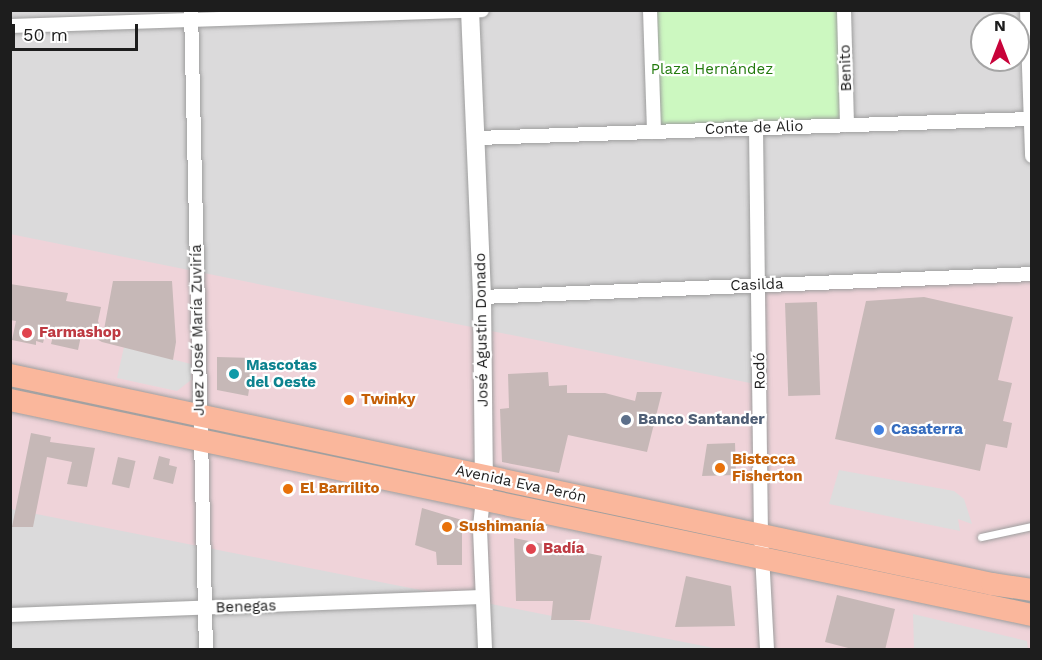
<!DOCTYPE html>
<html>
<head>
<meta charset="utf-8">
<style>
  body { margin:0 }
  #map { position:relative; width:1042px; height:660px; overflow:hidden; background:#eee8e3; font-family:"Work Sans",sans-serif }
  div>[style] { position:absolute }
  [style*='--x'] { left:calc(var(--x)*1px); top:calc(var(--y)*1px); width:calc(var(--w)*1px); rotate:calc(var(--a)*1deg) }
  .residential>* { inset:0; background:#dbdadb }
  .commercial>* { inset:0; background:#efd3d9 }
  .park>* { inset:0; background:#ccf8c0; transform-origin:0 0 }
  .parking>* { inset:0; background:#ddd }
  .building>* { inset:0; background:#c6b8b7; transform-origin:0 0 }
  .roads { filter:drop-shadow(0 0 2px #9e9e9e) drop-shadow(0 0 2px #9e9e9e) }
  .service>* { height:7px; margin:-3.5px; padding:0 3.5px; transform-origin:3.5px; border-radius:3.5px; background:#fff }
  .minor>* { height:14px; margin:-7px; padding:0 7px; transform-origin:7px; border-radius:7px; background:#fff }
  .tertiary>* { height:18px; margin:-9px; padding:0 9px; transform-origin:9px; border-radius:9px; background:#fff }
  .primary>* { height:22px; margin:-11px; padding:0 11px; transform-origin:11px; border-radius:11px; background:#fab79c }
  .dots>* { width:16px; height:16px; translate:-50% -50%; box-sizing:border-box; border:3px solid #fff; border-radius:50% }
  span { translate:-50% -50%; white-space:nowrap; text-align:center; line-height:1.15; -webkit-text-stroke:4.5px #fff; paint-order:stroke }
  .street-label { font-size:15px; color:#1d1d1d }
  .park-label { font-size:15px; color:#227a0d }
  .health-label { font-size:15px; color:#be3a42; font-weight:700 }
  .left { translate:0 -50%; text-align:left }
  .culture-label { font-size:15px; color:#0d838f; font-weight:700 }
  .food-label { font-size:15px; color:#c56008; font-weight:700 }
  .service-label { font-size:15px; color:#4e5e75; font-weight:700 }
  .shop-label { font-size:15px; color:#366cbe; font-weight:700 }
  .frame { position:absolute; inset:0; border:12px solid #1d1d1d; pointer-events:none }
  .north { position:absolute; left:970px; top:12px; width:60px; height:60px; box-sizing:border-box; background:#fff; border:2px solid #a5a5a5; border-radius:50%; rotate:0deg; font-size:16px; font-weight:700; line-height:24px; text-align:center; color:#1d1d1d }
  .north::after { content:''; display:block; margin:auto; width:21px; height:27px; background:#c8033a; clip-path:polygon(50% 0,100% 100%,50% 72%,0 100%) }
  .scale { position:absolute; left:12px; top:24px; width:126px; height:27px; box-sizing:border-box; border:3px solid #1d1d1d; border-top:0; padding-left:8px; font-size:18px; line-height:21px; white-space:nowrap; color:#1d1d1d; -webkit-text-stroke:4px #fff; paint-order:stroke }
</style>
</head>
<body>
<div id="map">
  <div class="residential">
    <div style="clip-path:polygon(evenodd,11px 11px,1031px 11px,1031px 649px,11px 649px,11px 11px,982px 24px,1018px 24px,1018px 60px,982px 60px,982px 24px)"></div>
  </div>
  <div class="commercial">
    <div style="clip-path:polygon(10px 234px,760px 385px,759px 285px,1031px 274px,1031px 649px,719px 649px,11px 509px)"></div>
  </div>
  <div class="park">
    <div style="left:650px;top:11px;width:194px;height:121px"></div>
  </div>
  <div class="parking">
    <div style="clip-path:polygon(124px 347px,191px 364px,191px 380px,177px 391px,117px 378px)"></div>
    <div style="clip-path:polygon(839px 470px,954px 491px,964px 499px,972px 524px,958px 519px,960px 531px,829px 504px)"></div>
    <div style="clip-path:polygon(913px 614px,1027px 641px,1028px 649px,914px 649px)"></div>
  </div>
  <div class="building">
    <div style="clip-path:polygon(113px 281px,172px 281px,176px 342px,173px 360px,102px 342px,82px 331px,78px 350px,51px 344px,54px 332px,46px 331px,43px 343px,36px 341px,36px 345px,12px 340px,16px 321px,10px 320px,10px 284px,68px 293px,66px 301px,101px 307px,98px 321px,103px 335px)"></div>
    <div style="clip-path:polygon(924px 297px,1013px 317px,998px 380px,1012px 383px,1003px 421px,1012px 423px,1007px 448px,986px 444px,980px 471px,835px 439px,866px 301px)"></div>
    <div style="left:817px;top:302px;width:93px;height:32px;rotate:88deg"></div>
    <div style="clip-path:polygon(217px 357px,254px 358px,248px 396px,217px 390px)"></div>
    <div style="clip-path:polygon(548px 372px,549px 386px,567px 385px,567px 393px,605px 393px,635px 401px,637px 392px,662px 392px,647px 452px,568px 435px,559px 473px,502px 462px,500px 409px,509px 408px,508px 374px)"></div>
    <div style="clip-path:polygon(31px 433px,51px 437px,50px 442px,95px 448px,87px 487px,67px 484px,72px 462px,47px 457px,33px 527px,12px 527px)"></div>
    <div style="clip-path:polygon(735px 443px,736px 475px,702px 476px,707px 444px)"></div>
    <div style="clip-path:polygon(159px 456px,170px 459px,169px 465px,177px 467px,173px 484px,153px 479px)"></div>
    <div style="left:118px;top:457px;width:18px;height:28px;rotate:13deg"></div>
    <div style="clip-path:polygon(422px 508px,462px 520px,462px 565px,437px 565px,436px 552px,415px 545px)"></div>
    <div style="clip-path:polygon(514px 538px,602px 556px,590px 620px,551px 620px,553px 601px,516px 601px)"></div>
    <div style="clip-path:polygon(686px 576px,731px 586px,735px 626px,675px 627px)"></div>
    <div style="clip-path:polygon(837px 595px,895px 609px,885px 650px,856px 650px,825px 642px)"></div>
  </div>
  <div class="roads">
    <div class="service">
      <div style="--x:981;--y:537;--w:52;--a:-12.2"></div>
    </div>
    <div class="minor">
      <div style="--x:191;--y:10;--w:640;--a:88.66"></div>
      <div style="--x:650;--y:10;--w:122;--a:88.1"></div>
      <div style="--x:844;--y:10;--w:115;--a:88.5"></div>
      <div style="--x:1027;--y:10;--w:146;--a:88"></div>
      <div style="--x:10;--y:26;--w:472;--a:-1.9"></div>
      <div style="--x:756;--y:128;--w:407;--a:89.3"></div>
      <div style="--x:761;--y:535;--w:115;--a:87"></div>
      <div style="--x:477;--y:138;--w:553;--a:-1.97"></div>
      <div style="--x:482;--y:297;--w:550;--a:-2.39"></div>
      <div style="--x:483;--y:498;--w:31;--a:96"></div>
      <div style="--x:480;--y:529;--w:121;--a:87.6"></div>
      <div style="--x:10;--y:615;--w:472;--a:-2.2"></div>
    </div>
    <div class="tertiary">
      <div style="--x:470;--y:10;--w:287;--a:87.6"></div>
      <div style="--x:482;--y:297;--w:191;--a:89.4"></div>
    </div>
    <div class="primary">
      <div style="--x:10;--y:375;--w:1004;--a:12.02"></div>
      <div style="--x:992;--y:584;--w:40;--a:8.5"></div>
      <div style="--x:10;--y:400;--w:1044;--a:11.88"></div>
    </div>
  </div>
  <div class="dots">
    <div style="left:27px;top:333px;background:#e0444e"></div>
    <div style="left:234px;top:374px;background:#0f9aa8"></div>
    <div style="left:349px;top:400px;background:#e8710a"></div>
    <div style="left:626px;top:420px;background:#5c6f8a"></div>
    <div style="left:879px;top:430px;background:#3f7fe0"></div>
    <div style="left:720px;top:468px;background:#e8710a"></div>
    <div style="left:288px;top:489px;background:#e8710a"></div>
    <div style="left:447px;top:527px;background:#e8710a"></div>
    <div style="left:531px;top:549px;background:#e0444e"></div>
  </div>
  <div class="street-label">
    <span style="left:846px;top:68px;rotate:-92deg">Benito</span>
    <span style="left:754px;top:128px;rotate:-2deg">Conte de Alio</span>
    <span style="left:757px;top:285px;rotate:-2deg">Casilda</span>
    <span style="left:198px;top:330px;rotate:-91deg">Juez José María Zuviría</span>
    <span style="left:482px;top:330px;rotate:-91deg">José Agustín Donado</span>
    <span style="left:760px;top:371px;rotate:-91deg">Rodó</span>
    <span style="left:521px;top:484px;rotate:12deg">Avenida Eva Perón</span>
    <span style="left:246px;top:607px;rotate:-2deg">Benegas</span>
  </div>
  <div class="park-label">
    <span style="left:712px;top:70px">Plaza Hernández</span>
  </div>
  <div class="health-label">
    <span class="left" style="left:39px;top:333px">Farmashop</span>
    <span class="left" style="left:543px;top:549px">Badía</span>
  </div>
  <div class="culture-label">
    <span class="left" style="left:246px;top:374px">Mascotas<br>del Oeste</span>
  </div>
  <div class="food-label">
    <span class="left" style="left:361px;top:400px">Twinky</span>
    <span class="left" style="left:732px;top:468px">Bistecca<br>Fisherton</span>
    <span class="left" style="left:300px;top:489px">El Barrilito</span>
    <span class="left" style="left:459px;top:527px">Sushimanía</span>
  </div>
  <div class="service-label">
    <span class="left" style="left:638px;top:420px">Banco Santander</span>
  </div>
  <div class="shop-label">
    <span class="left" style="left:891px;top:430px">Casaterra</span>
  </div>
  <div class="frame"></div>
  <div class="north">N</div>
  <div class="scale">50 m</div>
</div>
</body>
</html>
